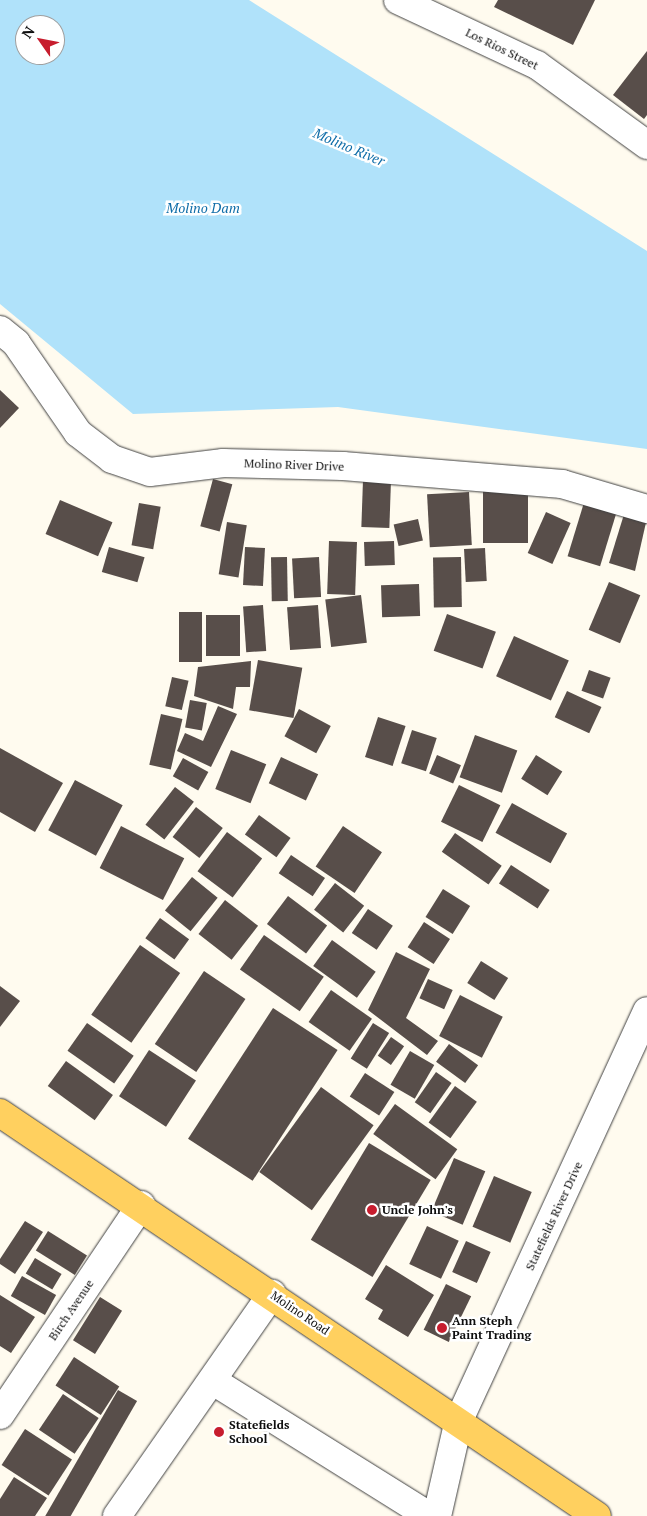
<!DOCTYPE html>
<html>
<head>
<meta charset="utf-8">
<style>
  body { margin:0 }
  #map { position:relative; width:647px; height:1516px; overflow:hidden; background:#fffbef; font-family:"PT Serif",serif }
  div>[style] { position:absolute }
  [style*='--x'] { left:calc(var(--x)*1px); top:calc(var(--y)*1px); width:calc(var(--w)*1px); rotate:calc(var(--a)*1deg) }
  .water>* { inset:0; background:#b0e2fa }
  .building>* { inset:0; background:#584e4a; transform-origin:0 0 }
  .roads { filter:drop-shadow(0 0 1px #414141) drop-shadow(0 0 1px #414141) }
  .minor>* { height:28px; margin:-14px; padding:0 14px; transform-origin:14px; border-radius:14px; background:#fff }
  .major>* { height:28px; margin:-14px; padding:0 14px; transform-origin:14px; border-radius:14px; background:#ffd05f }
  .dots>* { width:14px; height:14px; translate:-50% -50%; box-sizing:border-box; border:2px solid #fff; border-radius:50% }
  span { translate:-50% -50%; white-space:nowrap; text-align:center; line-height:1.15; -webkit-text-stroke:5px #fff; paint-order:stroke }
  .street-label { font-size:12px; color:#0e0e0e }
  .poi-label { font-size:12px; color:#0e0e0e; font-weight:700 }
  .left { translate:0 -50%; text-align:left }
  .water-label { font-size:14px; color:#0f6da8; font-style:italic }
  .north { position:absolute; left:15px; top:15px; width:50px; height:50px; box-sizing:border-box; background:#fff; border:1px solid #9f9f9f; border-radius:50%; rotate:303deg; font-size:14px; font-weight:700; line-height:20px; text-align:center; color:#0e0e0e }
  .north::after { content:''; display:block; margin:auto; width:18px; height:22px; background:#c71d2e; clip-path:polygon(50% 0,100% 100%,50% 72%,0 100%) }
</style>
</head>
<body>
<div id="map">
  <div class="water">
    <div style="clip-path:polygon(evenodd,0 0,249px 0,647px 251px,647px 449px,338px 407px,133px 414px,0 304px,0 0,25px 25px,55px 25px,55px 55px,25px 55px,25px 25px)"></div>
  </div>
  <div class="building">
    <div style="clip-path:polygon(498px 0,595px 0,573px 45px,494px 7px)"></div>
    <div style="clip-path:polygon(647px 51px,647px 115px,644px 119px,613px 95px)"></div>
    <div style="clip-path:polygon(0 390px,19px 408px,0 428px)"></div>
    <div style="left:483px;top:477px;width:45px;height:66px"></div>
    <div style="left:213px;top:479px;width:20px;height:49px;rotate:15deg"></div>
    <div style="left:363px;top:480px;width:28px;height:47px;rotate:2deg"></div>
    <div style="left:469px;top:492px;width:53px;height:42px;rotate:87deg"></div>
    <div style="left:586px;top:496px;width:34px;height:63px;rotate:17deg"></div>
    <div style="left:60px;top:500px;width:57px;height:37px;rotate:23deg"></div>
    <div style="left:139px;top:503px;width:22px;height:43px;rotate:10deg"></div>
    <div style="clip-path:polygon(625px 511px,647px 518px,635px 571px,609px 563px)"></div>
    <div style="left:546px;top:512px;width:27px;height:45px;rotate:24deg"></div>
    <div style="left:418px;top:519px;width:22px;height:25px;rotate:77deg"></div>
    <div style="left:227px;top:522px;width:20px;height:53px;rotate:9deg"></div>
    <div style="left:329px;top:541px;width:28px;height:53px;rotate:2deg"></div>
    <div style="left:394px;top:541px;width:24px;height:30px;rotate:88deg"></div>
    <div style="left:109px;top:547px;width:37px;height:26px;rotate:16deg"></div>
    <div style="left:245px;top:547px;width:20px;height:38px;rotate:3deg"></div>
    <div style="left:485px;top:548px;width:33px;height:21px;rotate:87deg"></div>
    <div style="left:287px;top:557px;width:44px;height:16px;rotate:89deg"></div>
    <div style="left:319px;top:557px;width:40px;height:27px;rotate:87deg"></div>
    <div style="left:461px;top:557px;width:50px;height:28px;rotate:89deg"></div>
    <div style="left:609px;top:582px;width:34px;height:52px;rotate:23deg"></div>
    <div style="left:419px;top:584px;width:32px;height:38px;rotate:88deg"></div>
    <div style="left:361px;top:595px;width:48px;height:36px;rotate:83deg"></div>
    <div style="left:263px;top:605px;width:46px;height:20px;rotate:86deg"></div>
    <div style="left:318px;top:605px;width:43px;height:31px;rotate:86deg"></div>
    <div style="left:179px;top:612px;width:23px;height:50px"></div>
    <div style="left:447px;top:614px;width:52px;height:39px;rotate:20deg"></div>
    <div style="left:206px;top:615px;width:34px;height:41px"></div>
    <div style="left:514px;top:636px;width:60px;height:44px;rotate:24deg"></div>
    <div style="left:258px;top:660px;width:45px;height:51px;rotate:10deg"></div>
    <div style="clip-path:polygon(251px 661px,250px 687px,236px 687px,233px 709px,194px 696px,198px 667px)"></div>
    <div style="left:589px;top:670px;width:23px;height:22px;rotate:20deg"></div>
    <div style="left:172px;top:677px;width:17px;height:30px;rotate:13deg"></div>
    <div style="left:567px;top:691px;width:38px;height:29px;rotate:25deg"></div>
    <div style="left:190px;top:700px;width:17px;height:28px;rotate:10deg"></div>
    <div style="clip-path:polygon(218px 706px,237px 714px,211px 767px,177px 751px,185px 733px,203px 741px)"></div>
    <div style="left:299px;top:709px;width:36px;height:31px;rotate:28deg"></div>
    <div style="left:161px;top:714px;width:22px;height:52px;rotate:13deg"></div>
    <div style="left:378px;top:717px;width:29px;height:42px;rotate:18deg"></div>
    <div style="left:412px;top:730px;width:26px;height:35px;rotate:18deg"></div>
    <div style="left:475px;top:735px;width:45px;height:45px;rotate:20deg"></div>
    <div style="clip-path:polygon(0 748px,63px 783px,35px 832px,0 812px)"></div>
    <div style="left:231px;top:750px;width:38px;height:42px;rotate:22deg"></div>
    <div style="left:437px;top:755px;width:26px;height:20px;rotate:23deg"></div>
    <div style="left:536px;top:755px;width:31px;height:28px;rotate:32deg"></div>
    <div style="left:281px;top:757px;width:41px;height:29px;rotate:25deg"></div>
    <div style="left:183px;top:758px;width:29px;height:21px;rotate:29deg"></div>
    <div style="left:75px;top:780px;width:54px;height:57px;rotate:28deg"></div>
    <div style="left:459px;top:785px;width:46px;height:41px;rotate:26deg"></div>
    <div style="left:175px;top:787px;width:24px;height:48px;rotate:38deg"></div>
    <div style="left:512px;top:803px;width:63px;height:34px;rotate:29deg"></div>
    <div style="left:196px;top:807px;width:34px;height:38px;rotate:38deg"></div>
    <div style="left:259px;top:815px;width:39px;height:24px;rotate:36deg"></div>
    <div style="left:121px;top:826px;width:71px;height:47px;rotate:27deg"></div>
    <div style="left:343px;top:826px;width:47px;height:49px;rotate:34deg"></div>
    <div style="left:227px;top:832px;width:44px;height:49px;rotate:37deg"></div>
    <div style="left:455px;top:833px;width:57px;height:23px;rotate:35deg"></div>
    <div style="left:291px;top:855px;width:41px;height:22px;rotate:34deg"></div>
    <div style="left:511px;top:865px;width:46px;height:22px;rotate:33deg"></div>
    <div style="left:192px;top:877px;width:33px;height:43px;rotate:39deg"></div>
    <div style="left:335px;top:883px;width:37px;height:34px;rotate:38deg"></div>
    <div style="left:443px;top:889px;width:32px;height:33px;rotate:32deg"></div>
    <div style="left:288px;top:896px;width:49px;height:35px;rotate:37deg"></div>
    <div style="left:225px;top:900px;width:42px;height:43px;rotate:38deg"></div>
    <div style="left:368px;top:909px;width:30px;height:29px;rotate:34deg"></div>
    <div style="left:160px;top:918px;width:36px;height:25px;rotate:36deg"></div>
    <div style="left:424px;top:922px;width:31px;height:30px;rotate:33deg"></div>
    <div style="left:264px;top:935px;width:73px;height:42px;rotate:35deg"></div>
    <div style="left:332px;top:940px;width:54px;height:32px;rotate:36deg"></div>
    <div style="left:140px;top:945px;width:49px;height:85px;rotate:35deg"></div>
    <div style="clip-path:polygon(396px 952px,430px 969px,406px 1018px,438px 1041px,427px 1055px,368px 1010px)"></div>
    <div style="left:481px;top:961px;width:32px;height:26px;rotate:32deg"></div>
    <div style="left:204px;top:971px;width:50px;height:88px;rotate:34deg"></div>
    <div style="left:428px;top:979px;width:27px;height:21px;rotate:24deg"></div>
    <div style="clip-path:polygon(0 986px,20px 1001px,0 1027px)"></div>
    <div style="left:331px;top:990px;width:50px;height:39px;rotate:35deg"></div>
    <div style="left:460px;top:995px;width:48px;height:46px;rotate:27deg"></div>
    <div style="left:273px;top:1008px;width:77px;height:156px;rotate:33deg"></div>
    <div style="left:87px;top:1023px;width:57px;height:34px;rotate:35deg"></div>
    <div style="left:373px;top:1023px;width:19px;height:42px;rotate:32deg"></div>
    <div style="left:391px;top:1037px;width:16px;height:23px;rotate:35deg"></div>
    <div style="left:449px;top:1044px;width:36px;height:22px;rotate:36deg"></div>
    <div style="left:149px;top:1050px;width:56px;height:55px;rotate:33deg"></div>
    <div style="left:410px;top:1051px;width:28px;height:39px;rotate:30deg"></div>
    <div style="left:66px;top:1061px;width:58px;height:31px;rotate:36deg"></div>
    <div style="left:436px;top:1072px;width:19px;height:37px;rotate:35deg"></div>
    <div style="left:365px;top:1073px;width:35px;height:28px;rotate:33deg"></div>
    <div style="left:455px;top:1086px;width:27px;height:45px;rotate:36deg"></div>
    <div style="left:321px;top:1087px;width:65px;height:105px;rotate:36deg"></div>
    <div style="left:395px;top:1104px;width:77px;height:37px;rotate:36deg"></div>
    <div style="left:369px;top:1143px;width:72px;height:113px;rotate:31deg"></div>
    <div style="left:454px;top:1158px;width:34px;height:58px;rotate:23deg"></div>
    <div style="left:494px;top:1176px;width:41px;height:55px;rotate:23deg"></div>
    <div style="clip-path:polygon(25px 1221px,43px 1232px,15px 1274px,0 1264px,0 1259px)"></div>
    <div style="left:427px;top:1226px;width:35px;height:42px;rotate:25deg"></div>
    <div style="left:48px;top:1231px;width:46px;height:23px;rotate:32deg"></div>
    <div style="left:466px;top:1241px;width:27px;height:34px;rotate:24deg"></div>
    <div style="left:35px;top:1258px;width:31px;height:18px;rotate:31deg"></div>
    <div style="clip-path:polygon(386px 1265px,434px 1295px,408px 1337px,378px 1319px,383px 1310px,365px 1299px)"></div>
    <div style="left:22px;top:1276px;width:39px;height:23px;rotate:29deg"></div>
    <div style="left:446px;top:1284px;width:28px;height:51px;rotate:26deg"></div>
    <div style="clip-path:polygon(0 1295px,35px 1317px,11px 1353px,0 1346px)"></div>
    <div style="left:100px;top:1297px;width:26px;height:51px;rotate:32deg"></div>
    <div style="left:74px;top:1357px;width:54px;height:34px;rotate:33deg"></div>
    <div style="left:118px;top:1390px;width:22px;height:149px;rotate:30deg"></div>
    <div style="left:63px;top:1394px;width:43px;height:43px;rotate:34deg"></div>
    <div style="left:25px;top:1429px;width:56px;height:43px;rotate:33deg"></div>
    <div style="clip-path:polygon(14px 1477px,47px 1498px,35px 1516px,0 1516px,0 1499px)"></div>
  </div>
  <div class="roads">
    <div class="minor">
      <div style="--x:398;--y:0;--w:153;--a:25.1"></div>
      <div style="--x:537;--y:65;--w:136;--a:36"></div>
      <div style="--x:0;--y:330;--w:21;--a:39"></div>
      <div style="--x:16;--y:343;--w:109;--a:55.4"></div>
      <div style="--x:78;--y:433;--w:43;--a:37.4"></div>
      <div style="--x:112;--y:459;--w:40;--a:18.9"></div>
      <div style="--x:150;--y:472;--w:74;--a:-7"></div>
      <div style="--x:223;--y:463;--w:120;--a:1.4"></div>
      <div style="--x:343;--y:466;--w:220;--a:4.7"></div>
      <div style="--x:562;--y:484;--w:89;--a:16.4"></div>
      <div style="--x:213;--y:1381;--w:255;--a:32"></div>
      <div style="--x:0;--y:1415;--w:253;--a:-56.1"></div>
      <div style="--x:117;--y:1516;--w:271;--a:-55.1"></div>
      <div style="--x:437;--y:1516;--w:98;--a:-77.1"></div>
      <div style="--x:459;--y:1420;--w:450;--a:-65.3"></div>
    </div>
    <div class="major">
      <div style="--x:0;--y:1113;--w:720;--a:34.02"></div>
    </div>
  </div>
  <div class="dots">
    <div style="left:372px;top:1210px;background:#c71d2e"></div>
    <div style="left:442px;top:1328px;background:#c71d2e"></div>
    <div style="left:219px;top:1432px;background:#c71d2e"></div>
  </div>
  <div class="street-label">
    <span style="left:502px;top:49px;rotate:26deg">Los Rios Street</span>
    <span style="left:294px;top:465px;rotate:2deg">Molino River Drive</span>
    <span style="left:554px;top:1216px;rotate:-65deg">Statefields River Drive</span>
    <span style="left:71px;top:1310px;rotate:-56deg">Birch Avenue</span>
    <span style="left:300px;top:1313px;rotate:34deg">Molino Road</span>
  </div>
  <div class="poi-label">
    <span class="left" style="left:382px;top:1210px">Uncle John's</span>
    <span class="left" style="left:452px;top:1328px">Ann Steph<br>Paint Trading</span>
    <span class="left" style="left:229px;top:1432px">Statefields<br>School</span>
  </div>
  <div class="water-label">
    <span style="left:349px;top:147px;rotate:23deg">Molino River</span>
    <span style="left:203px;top:208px">Molino Dam</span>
  </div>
  <div class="north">N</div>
</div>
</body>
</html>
